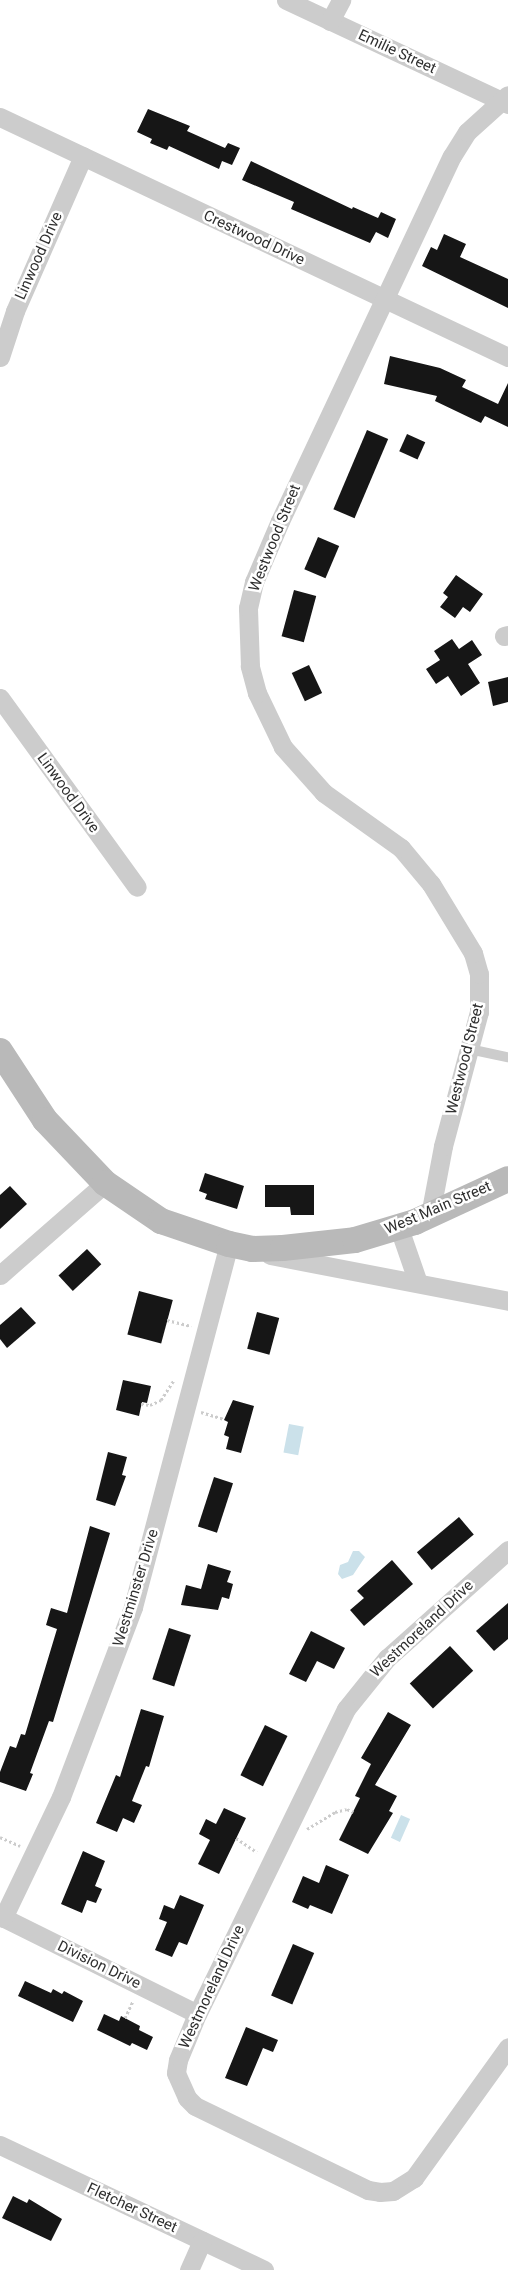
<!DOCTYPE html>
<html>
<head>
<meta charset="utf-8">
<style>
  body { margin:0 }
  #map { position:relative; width:508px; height:2270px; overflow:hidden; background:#fff; font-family:Roboto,sans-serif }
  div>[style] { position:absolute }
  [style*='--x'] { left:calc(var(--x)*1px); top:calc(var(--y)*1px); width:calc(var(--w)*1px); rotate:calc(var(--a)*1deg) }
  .water>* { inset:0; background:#cbe1ea; transform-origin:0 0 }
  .building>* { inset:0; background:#161616; transform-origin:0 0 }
  .path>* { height:3px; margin-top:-1.5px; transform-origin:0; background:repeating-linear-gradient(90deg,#ccc 0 2.5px,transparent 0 5px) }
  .service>* { height:10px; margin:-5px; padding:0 5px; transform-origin:5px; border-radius:5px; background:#ccc }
  .minor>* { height:19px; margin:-9.5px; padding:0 9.5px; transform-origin:9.5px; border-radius:9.5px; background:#ccc }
  .secondary>* { height:26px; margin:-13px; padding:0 13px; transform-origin:13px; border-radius:13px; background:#b9b9b9 }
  span { translate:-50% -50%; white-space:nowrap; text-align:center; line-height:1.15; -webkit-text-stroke:5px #fff; paint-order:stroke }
  .street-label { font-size:15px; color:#2f2f2f }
</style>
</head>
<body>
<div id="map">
  <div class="water">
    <div style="left:289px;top:1424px;width:15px;height:29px;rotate:11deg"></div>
    <div style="clip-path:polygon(353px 1551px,359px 1551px,365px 1557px,353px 1575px,342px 1579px,338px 1574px,340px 1565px,348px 1562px)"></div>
    <div style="left:401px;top:1815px;width:10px;height:25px;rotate:24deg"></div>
  </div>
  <div class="building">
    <div style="clip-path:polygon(148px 109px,190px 126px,187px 131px,225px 148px,228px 143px,240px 148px,232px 165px,222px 161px,219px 169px,169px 146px,167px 150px,150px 143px,152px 139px,137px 132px)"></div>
    <div style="clip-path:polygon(251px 161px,352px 209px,353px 207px,378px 218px,381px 212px,396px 219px,388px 238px,376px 232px,370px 243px,291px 209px,294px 202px,242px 180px)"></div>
    <div style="clip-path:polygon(444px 234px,466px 244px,460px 257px,508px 279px,508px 308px,422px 266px,431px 247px,437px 250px)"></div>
    <div style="clip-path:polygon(390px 356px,440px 368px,466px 380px,462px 387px,498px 404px,508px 383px,508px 427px,485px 416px,481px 423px,435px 401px,437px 396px,384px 384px)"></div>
    <div style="left:367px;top:430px;width:23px;height:86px;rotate:23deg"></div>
    <div style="left:407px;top:434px;width:20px;height:19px;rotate:24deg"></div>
    <div style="left:318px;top:537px;width:23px;height:35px;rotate:23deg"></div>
    <div style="clip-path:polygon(456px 575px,483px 594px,470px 612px,463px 607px,455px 618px,440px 607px,448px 597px,443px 593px)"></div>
    <div style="left:294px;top:590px;width:23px;height:48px;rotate:15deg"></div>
    <div style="clip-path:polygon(452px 639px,459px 649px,472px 640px,482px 655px,468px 664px,480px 683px,461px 696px,448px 676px,436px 684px,426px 669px,440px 660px,434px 651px)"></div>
    <div style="left:309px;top:665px;width:31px;height:19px;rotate:65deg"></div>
    <div style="clip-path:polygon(508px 677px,508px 702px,493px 706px,488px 682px)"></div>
    <div style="clip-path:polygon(205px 1173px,244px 1186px,237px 1209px,205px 1199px,207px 1194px,199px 1191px)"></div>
    <div style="clip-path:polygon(265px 1185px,314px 1185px,314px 1215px,291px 1215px,290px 1207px,265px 1207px)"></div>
    <div style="clip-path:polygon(10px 1186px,27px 1204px,0 1229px,0 1195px)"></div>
    <div style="left:87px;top:1249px;width:21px;height:39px;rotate:47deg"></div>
    <div style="left:139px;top:1291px;width:35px;height:45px;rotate:15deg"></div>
    <div style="clip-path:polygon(21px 1307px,36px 1323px,7px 1348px,0 1339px,0 1325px)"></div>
    <div style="left:257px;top:1312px;width:23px;height:38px;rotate:15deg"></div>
    <div style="clip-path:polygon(123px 1380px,151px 1386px,147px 1403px,142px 1402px,139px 1416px,116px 1410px)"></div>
    <div style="clip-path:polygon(233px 1400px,254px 1406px,241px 1453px,226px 1449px,229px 1437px,224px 1435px,228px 1422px,224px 1420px)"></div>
    <div style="clip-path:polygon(108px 1452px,127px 1457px,122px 1475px,126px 1476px,115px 1506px,96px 1500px)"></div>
    <div style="left:214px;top:1477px;width:20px;height:52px;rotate:18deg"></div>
    <div style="left:459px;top:1517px;width:23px;height:55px;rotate:50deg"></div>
    <div style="clip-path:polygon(90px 1526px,110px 1533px,53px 1722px,49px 1721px,30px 1773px,33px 1774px,26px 1791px,0 1782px,0 1772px,10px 1746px,16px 1748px,21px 1734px,25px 1735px,57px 1629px,46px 1625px,51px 1608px,67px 1613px)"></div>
    <div style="clip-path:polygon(392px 1560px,413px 1584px,364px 1626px,350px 1610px,364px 1598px,357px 1591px)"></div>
    <div style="clip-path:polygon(208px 1564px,231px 1571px,227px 1582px,233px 1584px,229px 1599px,222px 1597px,218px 1610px,181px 1605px,186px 1585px,201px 1589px)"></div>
    <div style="clip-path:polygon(508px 1603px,508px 1639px,494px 1651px,476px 1631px)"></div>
    <div style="left:169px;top:1628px;width:23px;height:54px;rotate:18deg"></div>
    <div style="clip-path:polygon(311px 1631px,345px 1648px,334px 1669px,317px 1661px,306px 1682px,289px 1674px)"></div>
    <div style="left:450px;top:1646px;width:34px;height:55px;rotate:47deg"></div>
    <div style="clip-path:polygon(141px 1709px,164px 1716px,149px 1767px,146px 1766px,132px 1801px,142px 1805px,134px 1823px,123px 1818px,117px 1832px,96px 1823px,116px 1775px,120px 1777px)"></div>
    <div style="clip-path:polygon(388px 1712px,411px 1725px,375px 1785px,397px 1796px,389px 1811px,393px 1813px,368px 1854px,339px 1840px,360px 1798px,355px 1796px,371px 1764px,361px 1758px)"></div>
    <div style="left:265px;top:1725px;width:25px;height:56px;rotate:26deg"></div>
    <div style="clip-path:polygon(224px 1808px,246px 1818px,219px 1874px,198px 1864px,210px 1840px,199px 1834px,206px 1819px,216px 1824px)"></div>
    <div style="clip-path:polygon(83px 1851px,105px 1861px,95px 1886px,102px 1889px,96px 1903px,87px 1900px,82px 1913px,61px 1904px)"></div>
    <div style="clip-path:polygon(326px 1865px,349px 1875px,332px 1914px,310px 1905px,308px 1909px,292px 1902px,303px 1876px,319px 1883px)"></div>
    <div style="clip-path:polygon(180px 1895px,204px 1905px,187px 1945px,179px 1942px,172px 1957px,155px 1950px,167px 1922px,159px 1919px,164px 1905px,174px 1909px)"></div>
    <div style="left:293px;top:1944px;width:23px;height:56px;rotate:23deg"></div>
    <div style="clip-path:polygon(25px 1981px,51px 1993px,53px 1989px,62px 1994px,64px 1991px,83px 2001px,73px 2022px,18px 1996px)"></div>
    <div style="clip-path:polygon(104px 2014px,119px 2021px,121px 2016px,140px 2026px,139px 2030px,153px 2037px,147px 2050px,132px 2043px,130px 2046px,97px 2030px)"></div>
    <div style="clip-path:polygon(246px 2027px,278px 2040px,273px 2052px,263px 2048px,247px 2086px,225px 2078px)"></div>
    <div style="clip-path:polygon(13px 2196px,27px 2203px,29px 2199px,62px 2219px,51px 2241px,2px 2218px)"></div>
  </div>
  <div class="path">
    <div style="--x:167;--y:1320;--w:25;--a:14"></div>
    <div style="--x:141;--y:1404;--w:9;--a:6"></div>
    <div style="--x:150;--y:1405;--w:12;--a:-24"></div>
    <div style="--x:161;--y:1400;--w:24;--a:-57"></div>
    <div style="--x:201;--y:1412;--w:24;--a:17"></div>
    <div style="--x:307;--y:1829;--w:33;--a:-31"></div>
    <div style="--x:335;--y:1812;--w:12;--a:-14"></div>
    <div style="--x:347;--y:1809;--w:7;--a:27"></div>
    <div style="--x:0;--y:1837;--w:22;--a:24"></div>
    <div style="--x:236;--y:1838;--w:25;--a:34"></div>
    <div style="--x:125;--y:2018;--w:19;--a:-65"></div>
  </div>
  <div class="service">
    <div style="--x:469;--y:1049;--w:40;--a:12"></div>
  </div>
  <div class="minor">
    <div style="--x:286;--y:0;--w:245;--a:25.1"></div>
    <div style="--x:330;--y:21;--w:24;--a:-62"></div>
    <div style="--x:0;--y:117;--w:562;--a:25.29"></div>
    <div style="--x:0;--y:357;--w:48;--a:-71.9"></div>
    <div style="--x:15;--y:311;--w:169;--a:-66.3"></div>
    <div style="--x:504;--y:636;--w:4;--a:-14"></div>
    <div style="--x:0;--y:698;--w:233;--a:54.1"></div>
    <div style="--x:430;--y:1215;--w:70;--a:-79.3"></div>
    <div style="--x:443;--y:1146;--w:139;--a:-75"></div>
    <div style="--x:479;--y:1012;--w:38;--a:-90"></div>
    <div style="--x:479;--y:974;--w:22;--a:-106"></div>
    <div style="--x:473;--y:953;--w:81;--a:-121.3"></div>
    <div style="--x:431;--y:884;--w:47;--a:-129.8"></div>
    <div style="--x:401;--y:848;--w:95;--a:-144.5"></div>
    <div style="--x:324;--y:793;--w:62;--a:-131.7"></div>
    <div style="--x:283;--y:747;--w:60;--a:-115.7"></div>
    <div style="--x:257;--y:693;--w:28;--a:-105"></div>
    <div style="--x:250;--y:666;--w:58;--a:-92"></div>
    <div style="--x:248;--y:608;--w:27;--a:-77"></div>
    <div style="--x:254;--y:582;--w:66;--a:-66.9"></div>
    <div style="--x:280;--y:521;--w:403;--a:-64.8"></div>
    <div style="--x:452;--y:156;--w:28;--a:-58"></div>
    <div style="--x:467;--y:132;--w:55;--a:-42.1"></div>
    <div style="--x:399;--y:1228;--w:58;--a:70.9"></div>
    <div style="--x:270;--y:1255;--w:242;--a:10.9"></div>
    <div style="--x:0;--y:1275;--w:140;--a:-41.2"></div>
    <div style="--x:508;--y:1550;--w:162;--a:138.2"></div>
    <div style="--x:387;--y:1658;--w:65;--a:128.8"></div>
    <div style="--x:346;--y:1709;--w:339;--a:116"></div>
    <div style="--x:197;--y:2014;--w:50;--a:112.4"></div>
    <div style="--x:178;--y:2060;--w:13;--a:99"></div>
    <div style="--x:176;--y:2073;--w:27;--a:66"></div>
    <div style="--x:187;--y:2098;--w:11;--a:45"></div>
    <div style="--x:195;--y:2106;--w:192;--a:25.9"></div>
    <div style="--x:368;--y:2190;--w:12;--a:9"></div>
    <div style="--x:380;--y:2192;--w:13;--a:-4"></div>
    <div style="--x:393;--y:2191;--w:25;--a:-32"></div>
    <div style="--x:414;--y:2178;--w:161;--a:-54.3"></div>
    <div style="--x:0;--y:1916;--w:220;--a:26.4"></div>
    <div style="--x:3;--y:1918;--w:134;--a:-64.4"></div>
    <div style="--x:61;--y:1797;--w:203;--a:-69.2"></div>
    <div style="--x:133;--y:1607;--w:375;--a:-75.2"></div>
    <div style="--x:0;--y:2145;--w:292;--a:25.3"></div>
    <div style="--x:189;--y:2270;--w:32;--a:-66"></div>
  </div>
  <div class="secondary">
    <div style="--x:0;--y:1051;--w:82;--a:56.9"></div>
    <div style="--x:45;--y:1120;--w:87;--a:46.4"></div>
    <div style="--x:105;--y:1183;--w:68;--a:34.2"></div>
    <div style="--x:161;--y:1221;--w:72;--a:18.7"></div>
    <div style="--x:229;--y:1244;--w:24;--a:12"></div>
    <div style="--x:252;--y:1249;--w:31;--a:-2"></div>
    <div style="--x:283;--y:1248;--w:72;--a:-6.3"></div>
    <div style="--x:355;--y:1240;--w:63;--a:-16.7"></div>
    <div style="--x:415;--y:1222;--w:102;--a:-24.8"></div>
  </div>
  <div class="street-label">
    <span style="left:397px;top:52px;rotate:25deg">Emilie Street</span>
    <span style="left:254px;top:238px;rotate:25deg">Crestwood Drive</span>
    <span style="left:39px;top:256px;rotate:-66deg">Linwood Drive</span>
    <span style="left:275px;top:538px;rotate:-68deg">Westwood Street</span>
    <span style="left:68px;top:793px;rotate:54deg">Linwood Drive</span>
    <span style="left:465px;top:1059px;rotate:-76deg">Westwood Street</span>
    <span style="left:438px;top:1208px;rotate:-23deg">West Main Street</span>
    <span style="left:136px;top:1588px;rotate:-73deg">Westminster Drive</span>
    <span style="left:422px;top:1629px;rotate:-43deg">Westmoreland Drive</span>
    <span style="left:99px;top:1965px;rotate:26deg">Division Drive</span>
    <span style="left:212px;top:1987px;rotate:-65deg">Westmoreland Drive</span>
    <span style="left:132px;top:2208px;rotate:25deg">Fletcher Street</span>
  </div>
</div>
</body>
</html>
